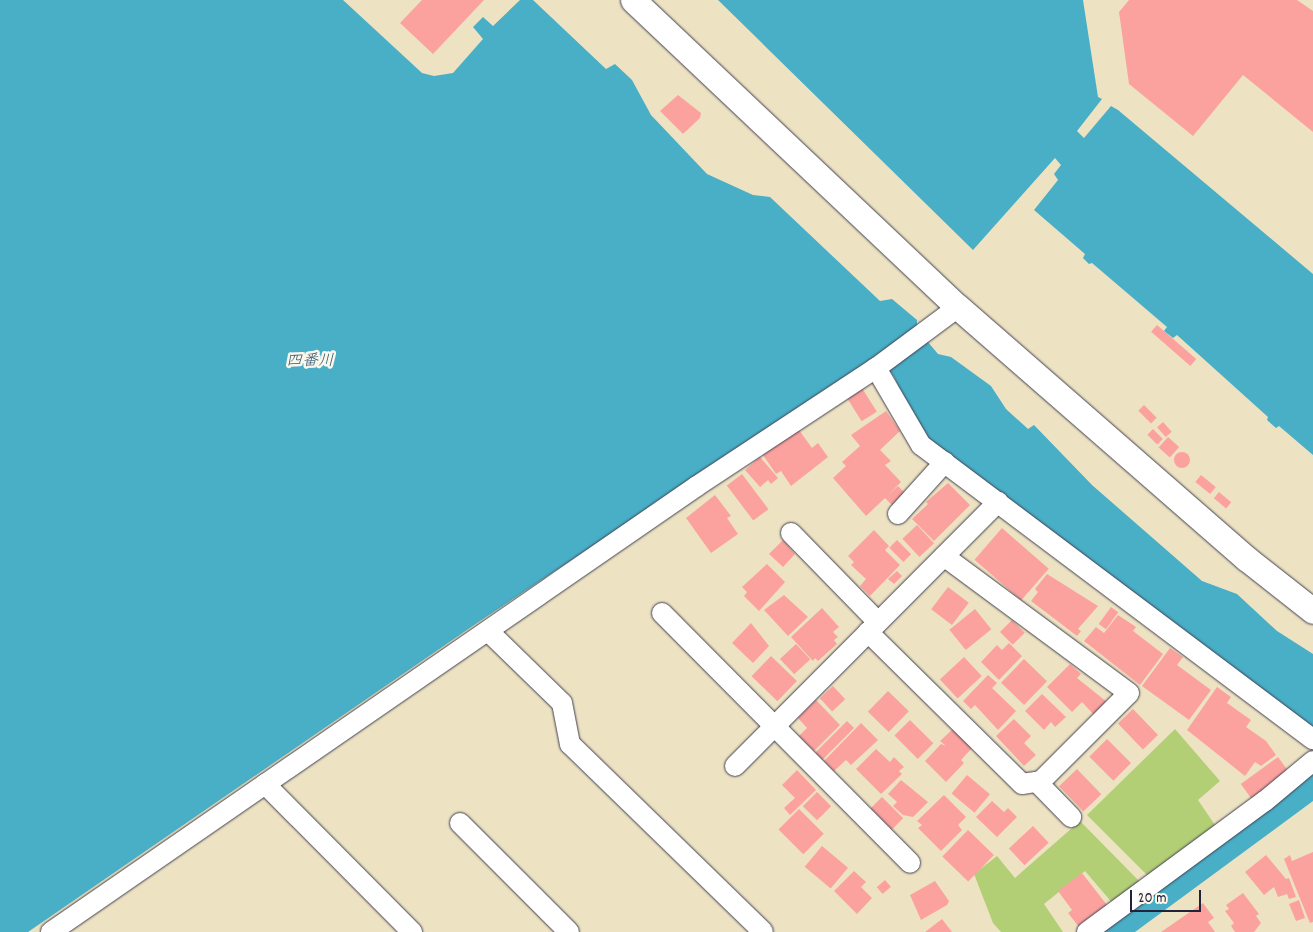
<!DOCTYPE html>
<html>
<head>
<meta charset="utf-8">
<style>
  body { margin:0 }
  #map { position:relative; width:1313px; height:932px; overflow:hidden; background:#ede3c3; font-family:Dekko,"Klee One",sans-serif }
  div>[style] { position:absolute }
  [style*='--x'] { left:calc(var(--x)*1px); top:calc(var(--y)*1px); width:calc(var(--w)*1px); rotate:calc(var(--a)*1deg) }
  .green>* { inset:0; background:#b2cf76 }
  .water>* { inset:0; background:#48afc7 }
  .building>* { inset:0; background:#fca29e; transform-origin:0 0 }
  .round { border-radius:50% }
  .roads { filter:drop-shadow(0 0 1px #403f4f) drop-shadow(0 0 1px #403f4f) }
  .minor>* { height:20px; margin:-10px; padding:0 10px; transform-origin:10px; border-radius:10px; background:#fff }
  .tertiary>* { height:25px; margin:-12.5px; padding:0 12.5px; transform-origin:12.5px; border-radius:12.5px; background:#fff }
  span { translate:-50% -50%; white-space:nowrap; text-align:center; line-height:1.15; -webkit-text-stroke:5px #fbf7ec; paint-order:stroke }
  .water-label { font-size:16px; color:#315a73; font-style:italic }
  .scale { position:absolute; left:1130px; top:890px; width:71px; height:22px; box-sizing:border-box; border:2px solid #22223b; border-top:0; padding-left:6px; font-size:15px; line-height:18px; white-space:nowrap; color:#22223b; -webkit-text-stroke:4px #fbf7ec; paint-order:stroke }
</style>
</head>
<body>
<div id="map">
  <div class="green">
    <div style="clip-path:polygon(1175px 729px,1220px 781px,1198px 800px,1217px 828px,1150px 878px,1087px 815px)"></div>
    <div style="clip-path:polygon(1080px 821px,1143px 885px,1115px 906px,1085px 871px,1044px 904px,1063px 932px,1001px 932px,993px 923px,974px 874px,997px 856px,1015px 878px)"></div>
  </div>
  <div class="water">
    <div style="clip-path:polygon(0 0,343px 0,422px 73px,434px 76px,453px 73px,483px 39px,473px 27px,483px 17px,493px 26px,520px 0,533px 0,606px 69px,615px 64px,632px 80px,651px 115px,707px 174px,753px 195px,770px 197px,880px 301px,892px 299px,917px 320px,917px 329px,938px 354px,951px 357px,991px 386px,1006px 409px,1028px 429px,1034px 425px,1092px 485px,1202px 581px,1237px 594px,1277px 631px,1313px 654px,1313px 728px,922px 437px,894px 377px,879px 355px,477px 623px,28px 932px,0 932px)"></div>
    <div style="clip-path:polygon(718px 0,1083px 0,1098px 97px,1102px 99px,1077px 131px,1084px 138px,1111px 106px,1118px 110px,1313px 274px,1313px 455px,1279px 426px,1276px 428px,1267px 420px,1268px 417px,1177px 335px,1173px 338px,1164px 331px,1167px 327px,1092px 263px,1089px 264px,1083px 258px,1085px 254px,1034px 210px,1058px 180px,1054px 174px,1061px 165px,1055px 158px,973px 250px)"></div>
    <div style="clip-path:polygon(1313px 770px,1313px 801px,1135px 932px,1100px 932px)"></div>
  </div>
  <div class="building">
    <div style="clip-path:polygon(422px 0,484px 0,433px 54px,400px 23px)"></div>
    <div style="clip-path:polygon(1129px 0,1297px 0,1313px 11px,1313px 132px,1243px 75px,1193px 136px,1129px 84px,1119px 12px)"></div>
    <div style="clip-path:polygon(678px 95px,701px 113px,700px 118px,683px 134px,660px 111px)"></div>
    <div style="left:1157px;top:325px;width:52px;height:9px;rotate:41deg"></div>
    <div style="left:862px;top:388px;width:28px;height:18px;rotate:58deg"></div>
    <div style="left:1144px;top:405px;width:18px;height:8px;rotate:45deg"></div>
    <div style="clip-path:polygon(886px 411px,900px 431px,880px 450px,891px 461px,885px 465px,901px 482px,888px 495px,898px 486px,905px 493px,892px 505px,885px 498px,866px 516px,833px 478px,846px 466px,842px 462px,860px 446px,851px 435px)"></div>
    <div style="left:1163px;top:422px;width:13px;height:8px;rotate:48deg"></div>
    <div style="left:1153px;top:429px;width:14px;height:8px;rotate:45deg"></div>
    <div style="clip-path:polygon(799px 430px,812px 448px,818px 443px,828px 457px,791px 486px,781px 471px,776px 474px,763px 455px)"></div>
    <div style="left:1168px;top:437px;width:15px;height:14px;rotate:42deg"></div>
    <div class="round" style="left:1174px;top:452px;width:16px;height:16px"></div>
    <div style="clip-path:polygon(760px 457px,778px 478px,771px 484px,768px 480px,760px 487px,745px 470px)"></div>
    <div style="left:742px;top:474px;width:44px;height:19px;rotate:53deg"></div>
    <div style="left:1201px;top:475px;width:19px;height:9px;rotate:39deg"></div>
    <div style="clip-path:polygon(948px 483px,970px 505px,934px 541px,912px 519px,928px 504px,926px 502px)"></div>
    <div style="left:1219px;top:492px;width:16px;height:8px;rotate:40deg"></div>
    <div style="clip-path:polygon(715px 495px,731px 516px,727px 518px,738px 534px,711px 553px,686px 518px)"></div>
    <div style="left:917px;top:525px;width:25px;height:20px;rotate:47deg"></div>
    <div style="left:1002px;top:528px;width:62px;height:42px;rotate:41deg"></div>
    <div style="clip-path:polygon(874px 530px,889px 546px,885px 550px,900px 565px,870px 596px,860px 586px,866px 579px,851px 565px,854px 562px,848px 556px)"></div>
    <div style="clip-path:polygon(783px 540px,795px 554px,783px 567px,769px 554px)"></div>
    <div style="left:897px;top:540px;width:20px;height:11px;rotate:45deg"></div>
    <div style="clip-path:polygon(767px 564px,785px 582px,759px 611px,744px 596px,747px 592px,742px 587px)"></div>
    <div style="clip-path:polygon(897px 571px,902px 576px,894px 584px,888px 579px)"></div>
    <div style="clip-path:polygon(1047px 574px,1098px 606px,1078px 629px,1081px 631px,1077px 636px,1031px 601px,1038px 592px,1035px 589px)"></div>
    <div style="left:948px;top:587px;width:26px;height:28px;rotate:37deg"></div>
    <div style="clip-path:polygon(784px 595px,808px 617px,788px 636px,764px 610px)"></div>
    <div style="left:1111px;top:607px;width:9px;height:21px;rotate:36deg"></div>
    <div style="clip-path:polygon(822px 608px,839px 627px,833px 632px,838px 637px,834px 640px,837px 644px,818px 661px,815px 658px,813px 661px,791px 637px)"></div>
    <div style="left:975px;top:609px;width:26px;height:33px;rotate:51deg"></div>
    <div style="clip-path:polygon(1118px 615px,1136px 627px,1133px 631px,1163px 654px,1140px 685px,1084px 641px,1096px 627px,1104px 633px)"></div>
    <div style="left:1012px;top:620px;width:18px;height:17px;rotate:45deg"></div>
    <div style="clip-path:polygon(751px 623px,769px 646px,753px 663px,732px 643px)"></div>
    <div style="clip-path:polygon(1009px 643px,1022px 656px,999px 680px,981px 662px,997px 645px,1002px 650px)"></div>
    <div style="left:796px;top:644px;width:21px;height:22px;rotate:47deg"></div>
    <div style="clip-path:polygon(1170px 648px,1183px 657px,1177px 665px,1211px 690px,1189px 720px,1142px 686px)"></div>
    <div style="left:771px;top:656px;width:36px;height:28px;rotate:44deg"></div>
    <div style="left:964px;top:657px;width:26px;height:33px;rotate:47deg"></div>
    <div style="left:1024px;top:659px;width:32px;height:33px;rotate:44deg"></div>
    <div style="clip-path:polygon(1070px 664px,1081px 674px,1077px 678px,1107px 702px,1094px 715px,1082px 702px,1072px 712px,1047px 687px)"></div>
    <div style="clip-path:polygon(988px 675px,997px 683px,992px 688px,1016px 711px,998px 730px,975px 705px,971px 709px,963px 701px)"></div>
    <div style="left:833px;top:686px;width:18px;height:18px;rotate:47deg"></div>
    <div style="clip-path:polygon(1217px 687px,1231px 697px,1227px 703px,1251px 720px,1246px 727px,1266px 741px,1276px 755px,1261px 766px,1255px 762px,1245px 776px,1187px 730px)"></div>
    <div style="left:888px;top:691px;width:29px;height:29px;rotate:44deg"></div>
    <div style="clip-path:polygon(1042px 694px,1066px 717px,1055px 727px,1051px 722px,1044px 730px,1025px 711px)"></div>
    <div style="clip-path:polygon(816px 700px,840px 725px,814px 751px,799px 736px,807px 728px,798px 718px)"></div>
    <div style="left:1133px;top:709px;width:36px;height:21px;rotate:46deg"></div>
    <div style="clip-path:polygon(1014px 719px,1031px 736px,1024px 743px,1036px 755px,1024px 766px,996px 736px)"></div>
    <div style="left:910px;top:720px;width:33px;height:22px;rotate:45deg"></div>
    <div style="left:847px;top:721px;width:10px;height:45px;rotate:45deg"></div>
    <div style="clip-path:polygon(861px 723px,878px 740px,851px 765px,846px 760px,834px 771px,824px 761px)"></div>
    <div style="clip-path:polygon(954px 728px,973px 747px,961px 760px,964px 763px,946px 782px,925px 761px,941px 744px,946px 746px,940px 741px)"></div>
    <div style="left:1107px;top:739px;width:34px;height:25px;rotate:45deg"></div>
    <div style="clip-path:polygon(876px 749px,890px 762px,894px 757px,904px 767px,899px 771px,902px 774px,881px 794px,856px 769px)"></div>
    <div style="left:1278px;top:757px;width:19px;height:46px;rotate:54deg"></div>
    <div style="left:1077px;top:769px;width:35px;height:25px;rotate:46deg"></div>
    <div style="clip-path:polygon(797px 770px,816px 790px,790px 815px,784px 808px,795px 798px,782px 785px)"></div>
    <div style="left:967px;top:775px;width:30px;height:24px;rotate:40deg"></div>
    <div style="clip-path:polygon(901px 780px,928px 802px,913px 817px,903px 815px,893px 806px,897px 802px,888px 794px)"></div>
    <div style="left:817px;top:792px;width:20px;height:20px;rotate:45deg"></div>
    <div style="clip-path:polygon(944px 795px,966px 817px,958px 825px,962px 830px,941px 851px,918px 828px,922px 825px,917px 821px)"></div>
    <div style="left:882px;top:797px;width:30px;height:16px;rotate:45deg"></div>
    <div style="clip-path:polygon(992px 801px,1004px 812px,1008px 808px,1017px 817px,997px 837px,976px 817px)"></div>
    <div style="left:799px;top:809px;width:35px;height:29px;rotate:45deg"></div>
    <div style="left:1033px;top:826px;width:23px;height:33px;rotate:47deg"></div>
    <div style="left:968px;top:830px;width:36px;height:37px;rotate:44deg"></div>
    <div style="left:822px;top:846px;width:34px;height:27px;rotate:40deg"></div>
    <div style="clip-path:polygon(1313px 852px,1313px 922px,1310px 923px,1284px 859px,1290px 855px,1292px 861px)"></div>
    <div style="clip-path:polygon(1266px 855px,1286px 879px,1289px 878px,1296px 897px,1289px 899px,1287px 894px,1278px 897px,1274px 887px,1264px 895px,1245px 872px)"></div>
    <div style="clip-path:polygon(854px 871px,866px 882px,861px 887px,872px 898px,857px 914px,834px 891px)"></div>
    <div style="clip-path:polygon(1082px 873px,1107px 905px,1079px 927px,1068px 913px,1072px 910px,1058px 891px)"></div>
    <div style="left:885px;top:880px;width:9px;height:11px;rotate:49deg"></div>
    <div style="clip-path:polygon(935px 881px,949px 901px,947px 905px,921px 920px,910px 895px)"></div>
    <div style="clip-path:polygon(1243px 893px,1259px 914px,1256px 916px,1261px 923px,1254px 932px,1235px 932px,1231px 926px,1234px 923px,1225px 911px,1229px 909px,1226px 905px)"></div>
    <div style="clip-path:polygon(1299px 900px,1305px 918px,1296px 921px,1289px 904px)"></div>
    <div style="clip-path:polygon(1203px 903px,1214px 918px,1208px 922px,1215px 932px,1161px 932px)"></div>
    <div style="clip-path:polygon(942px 919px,952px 932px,925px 932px)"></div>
  </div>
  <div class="roads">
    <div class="minor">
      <div style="--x:876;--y:368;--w:89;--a:59.7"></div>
      <div style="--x:921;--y:445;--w:490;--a:36.9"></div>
      <div style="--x:898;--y:514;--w:70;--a:-47.9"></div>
      <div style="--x:791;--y:533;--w:124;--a:45.7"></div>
      <div style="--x:662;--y:613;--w:352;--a:45.2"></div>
      <div style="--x:488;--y:631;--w:103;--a:44.2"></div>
      <div style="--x:562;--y:703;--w:42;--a:79"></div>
      <div style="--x:570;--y:744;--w:269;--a:44.2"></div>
      <div style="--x:868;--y:632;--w:216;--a:44.6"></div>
      <div style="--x:1022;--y:784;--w:19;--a:-9"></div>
      <div style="--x:1041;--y:781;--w:124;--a:-45"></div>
      <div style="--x:1129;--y:693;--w:230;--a:-143.5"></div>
      <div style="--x:735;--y:766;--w:373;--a:-45.1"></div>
      <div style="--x:1037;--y:782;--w:49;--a:45.8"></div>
      <div style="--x:265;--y:784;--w:209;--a:45.2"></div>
      <div style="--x:460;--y:823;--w:154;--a:45"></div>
      <div style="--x:51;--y:932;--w:785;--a:-34.62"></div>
      <div style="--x:697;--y:486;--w:214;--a:-33.4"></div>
      <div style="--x:876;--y:368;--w:102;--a:-36.6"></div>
      <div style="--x:1087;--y:932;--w:221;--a:-36.4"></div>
      <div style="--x:1265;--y:801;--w:62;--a:-39.8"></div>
    </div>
    <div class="tertiary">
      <div style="--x:633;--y:0;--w:447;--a:43.4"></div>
      <div style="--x:958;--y:307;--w:383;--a:41.1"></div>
      <div style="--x:1247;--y:559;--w:84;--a:38.2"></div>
    </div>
  </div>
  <div class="water-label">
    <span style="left:310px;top:362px">四番川</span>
  </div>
  <div class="scale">20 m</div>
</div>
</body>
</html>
